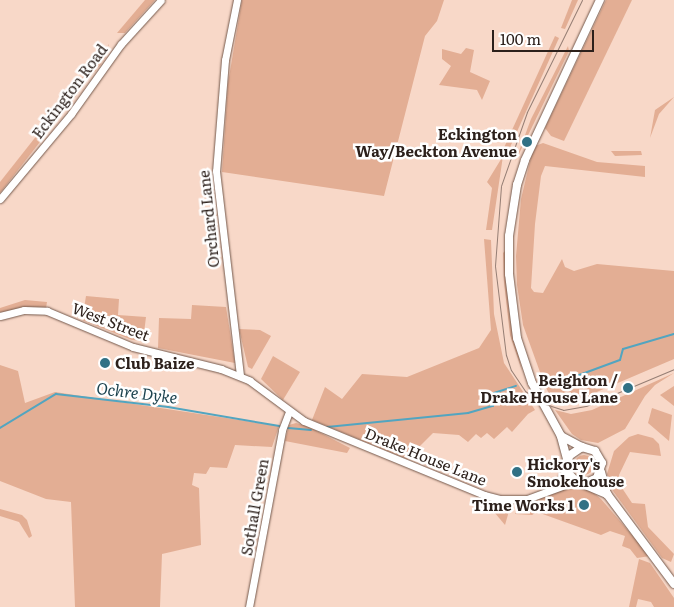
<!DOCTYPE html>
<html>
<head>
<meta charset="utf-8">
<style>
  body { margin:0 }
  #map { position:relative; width:674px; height:607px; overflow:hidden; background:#f8d8c8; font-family:Literata,serif }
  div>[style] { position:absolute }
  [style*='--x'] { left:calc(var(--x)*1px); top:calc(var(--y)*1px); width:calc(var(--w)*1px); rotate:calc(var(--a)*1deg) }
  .green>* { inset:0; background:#e3ae94 }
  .round { border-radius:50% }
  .stream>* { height:2px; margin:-1px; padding:0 1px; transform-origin:1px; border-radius:1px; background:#52a5c0 }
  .roads { filter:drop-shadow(0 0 1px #74594c) drop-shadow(0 0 1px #74594c) }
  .tertiary>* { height:7px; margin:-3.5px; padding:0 3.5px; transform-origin:3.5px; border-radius:3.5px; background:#fff }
  .secondary>* { height:8px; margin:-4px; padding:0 4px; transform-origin:4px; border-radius:4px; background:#fff }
  .tram>* { height:1px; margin:-0.5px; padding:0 0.5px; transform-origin:0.5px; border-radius:0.5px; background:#957e74 }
  .dots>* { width:14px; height:14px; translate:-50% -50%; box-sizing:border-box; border:2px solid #fff; border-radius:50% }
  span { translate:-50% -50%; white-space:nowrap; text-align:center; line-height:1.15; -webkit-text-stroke:5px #fff; paint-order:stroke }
  .street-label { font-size:15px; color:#2c201b }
  .poi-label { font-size:15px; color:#2c201b; font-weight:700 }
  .right { translate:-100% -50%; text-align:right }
  .left { translate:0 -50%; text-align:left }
  .water-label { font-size:16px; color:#1d434f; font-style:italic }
  .scale { position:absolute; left:492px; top:30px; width:102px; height:22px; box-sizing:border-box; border:2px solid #2c201b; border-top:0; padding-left:6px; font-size:15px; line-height:18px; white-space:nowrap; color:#2c201b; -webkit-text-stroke:4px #fff; paint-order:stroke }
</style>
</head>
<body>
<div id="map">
  <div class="green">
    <div style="clip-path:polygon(145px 0,155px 0,125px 33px,117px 33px)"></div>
    <div style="clip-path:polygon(242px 0,444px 0,437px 21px,425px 36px,384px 196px,222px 172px,228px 83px)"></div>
    <div style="clip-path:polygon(572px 0,578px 0,565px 29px,561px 28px)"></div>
    <div style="clip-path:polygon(606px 0,632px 0,564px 141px,551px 136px,545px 128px)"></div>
    <div style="clip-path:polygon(555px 36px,559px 38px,507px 154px,502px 152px)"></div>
    <div style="clip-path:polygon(109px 44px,105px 59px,0 193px,0 182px)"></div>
    <div style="clip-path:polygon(568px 46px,569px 51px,515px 162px,531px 119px)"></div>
    <div style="clip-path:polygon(466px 48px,474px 50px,470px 72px,490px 81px,482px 100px,477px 90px,439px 85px,451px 66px,442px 59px,442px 49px,461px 54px)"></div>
    <div style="clip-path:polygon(674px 97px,659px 114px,650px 138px,655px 110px)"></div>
    <div style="clip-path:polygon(543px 143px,597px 162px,645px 166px,645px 177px,545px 166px,541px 176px,535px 224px,531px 288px,534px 292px,543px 293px,562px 259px,565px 267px,574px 271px,597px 264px,674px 271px,674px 359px,585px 397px,569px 400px,551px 397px,545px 386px,523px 325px,517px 285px,516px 256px,521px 199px,532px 153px,535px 146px)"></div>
    <div style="clip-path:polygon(611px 151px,641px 151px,642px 155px,615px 156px)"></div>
    <div style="clip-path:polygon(503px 156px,492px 230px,486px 230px,492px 188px,487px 182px)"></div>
    <div style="clip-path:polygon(484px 239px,491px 240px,494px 314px,504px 363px,535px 410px,528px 414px,512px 432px,507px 427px,494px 439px,487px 433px,481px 438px,476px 434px,468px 442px,459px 435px,433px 433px,407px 459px,312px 420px,325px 387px,342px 399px,362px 374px,407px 377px,479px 348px,491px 330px)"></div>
    <div style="clip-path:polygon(505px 251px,510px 317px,522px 371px,510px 335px,504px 282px,503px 253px)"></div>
    <div style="clip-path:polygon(86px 296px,119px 299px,118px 315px,146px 317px,143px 341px,132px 340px,82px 320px)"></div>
    <div style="clip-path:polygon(25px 300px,47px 302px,46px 308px,0 312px,0 308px)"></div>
    <div style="clip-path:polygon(192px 305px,226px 307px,235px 363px,158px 348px,159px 318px,191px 319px)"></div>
    <div style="clip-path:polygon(239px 329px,260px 330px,271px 336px,252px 369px,248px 367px)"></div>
    <div style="clip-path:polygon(273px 356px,300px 372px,283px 400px,261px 379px)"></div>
    <div style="clip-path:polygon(0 365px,18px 371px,25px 403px,55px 392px,279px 426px,272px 447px,235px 445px,227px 468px,210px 467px,206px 474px,194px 473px,192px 485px,199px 488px,201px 545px,162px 554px,160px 607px,75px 607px,71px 502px,46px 499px,0 481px)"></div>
    <div style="clip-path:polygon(674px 373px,655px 385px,645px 396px,625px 429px,598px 443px,581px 440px,572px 434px,555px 410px,571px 414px,592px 410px)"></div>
    <div style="clip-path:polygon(674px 386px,674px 406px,660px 395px)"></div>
    <div style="clip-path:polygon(652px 408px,672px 415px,669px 441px,648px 423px)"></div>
    <div style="clip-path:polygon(296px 423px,309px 427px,350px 448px,347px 453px,285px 441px,289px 425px)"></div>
    <div style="clip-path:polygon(638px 434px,653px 438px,659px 444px,661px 456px,630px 452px,619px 475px,620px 485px,632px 503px,645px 504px,648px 527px,674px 554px,671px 562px,662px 558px,613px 491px,607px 474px,614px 451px,629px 437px)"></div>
    <div class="round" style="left:574px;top:455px;width:20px;height:20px"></div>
    <div style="clip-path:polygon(573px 485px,590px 490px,601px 499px,650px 556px,637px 558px,630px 549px,622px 546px,625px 536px,610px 531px,601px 535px,537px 512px,532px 515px,515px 514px,522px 505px)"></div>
    <div style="clip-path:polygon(484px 500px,505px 505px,509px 511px,505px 525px)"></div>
    <div style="clip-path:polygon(0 509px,22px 515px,27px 520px,32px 536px,29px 538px,19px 522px,0 516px)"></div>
    <div style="clip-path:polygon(639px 559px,650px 563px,674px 598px,674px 607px,654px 607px,651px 602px,638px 599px,636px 607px,629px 607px)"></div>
  </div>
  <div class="stream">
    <div style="--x:544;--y:379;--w:27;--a:-2"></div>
    <div style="--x:571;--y:378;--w:52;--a:-20.2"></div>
    <div style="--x:620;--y:360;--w:11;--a:-75"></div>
    <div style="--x:623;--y:349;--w:53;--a:-16.4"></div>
    <div style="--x:327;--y:427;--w:142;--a:-5.7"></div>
    <div style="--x:468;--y:413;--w:26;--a:-16"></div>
    <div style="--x:493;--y:406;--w:13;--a:-86"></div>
    <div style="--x:494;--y:393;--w:23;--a:-18"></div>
    <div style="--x:0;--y:428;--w:66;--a:-31.3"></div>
    <div style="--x:56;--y:394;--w:113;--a:6.6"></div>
    <div style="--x:168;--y:407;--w:113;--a:9.7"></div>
    <div style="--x:288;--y:428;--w:23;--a:5"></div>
  </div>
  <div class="roads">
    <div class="tertiary">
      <div style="--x:237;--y:0;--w:61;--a:101.3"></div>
      <div style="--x:225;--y:60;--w:111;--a:94.6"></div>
      <div style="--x:216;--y:171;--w:206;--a:83.3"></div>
      <div style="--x:0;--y:199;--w:111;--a:-50.1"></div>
      <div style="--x:71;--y:114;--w:86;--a:-54.5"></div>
      <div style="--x:121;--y:44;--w:59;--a:-47.7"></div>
      <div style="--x:0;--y:316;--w:25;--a:-14"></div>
      <div style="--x:24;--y:310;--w:23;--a:2"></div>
      <div style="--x:47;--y:311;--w:93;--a:22.7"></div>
      <div style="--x:133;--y:347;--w:91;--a:14"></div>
      <div style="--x:221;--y:369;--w:31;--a:22"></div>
      <div style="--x:250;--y:381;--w:67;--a:36.5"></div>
      <div style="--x:304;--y:421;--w:195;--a:22.3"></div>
      <div style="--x:484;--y:495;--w:16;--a:14"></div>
      <div style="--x:500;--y:499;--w:27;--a:0"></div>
      <div style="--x:527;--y:499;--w:52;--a:-20.2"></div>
      <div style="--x:557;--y:487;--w:22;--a:-63"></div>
      <div style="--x:249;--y:607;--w:180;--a:-79.4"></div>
      <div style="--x:282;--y:430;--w:19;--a:-69"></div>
    </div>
    <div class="secondary">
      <div style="--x:561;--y:436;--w:24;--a:28"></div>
      <div style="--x:567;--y:459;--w:24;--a:-105"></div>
      <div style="--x:561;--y:436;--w:60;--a:-118.7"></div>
      <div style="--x:532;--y:383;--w:47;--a:-108.4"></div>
      <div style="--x:517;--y:338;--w:64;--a:-97.1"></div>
      <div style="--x:509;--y:274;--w:38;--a:-90"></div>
      <div style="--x:509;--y:236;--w:52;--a:-81.1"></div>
      <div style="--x:517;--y:185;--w:26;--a:-72"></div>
      <div style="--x:525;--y:160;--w:177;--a:-64.9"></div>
      <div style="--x:601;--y:472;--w:23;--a:75"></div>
      <div style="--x:607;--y:494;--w:112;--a:53.3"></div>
      <div style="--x:586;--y:483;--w:12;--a:-24"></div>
      <div style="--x:597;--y:478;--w:16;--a:-72"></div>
      <div style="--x:602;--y:463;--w:14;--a:-120"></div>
      <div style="--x:595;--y:451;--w:14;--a:-163"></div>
      <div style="--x:582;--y:447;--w:14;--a:146"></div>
      <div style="--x:570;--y:455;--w:9;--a:117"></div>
      <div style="--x:566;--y:463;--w:10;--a:79"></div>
      <div style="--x:568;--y:473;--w:11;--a:45"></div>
      <div style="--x:576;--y:481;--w:34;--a:23"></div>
    </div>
  </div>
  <div class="tram">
    <div style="--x:582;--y:0;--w:125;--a:116.2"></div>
    <div style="--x:527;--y:112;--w:78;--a:109.4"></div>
    <div style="--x:501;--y:186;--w:80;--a:94.3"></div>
    <div style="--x:495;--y:266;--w:90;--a:83"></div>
    <div style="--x:506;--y:355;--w:16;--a:72"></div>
    <div style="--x:511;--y:370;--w:25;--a:56"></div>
    <div style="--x:525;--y:391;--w:21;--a:35"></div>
    <div style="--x:542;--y:403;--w:22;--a:18"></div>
    <div style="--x:563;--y:410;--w:23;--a:-10"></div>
    <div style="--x:586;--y:406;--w:95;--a:-22.8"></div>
  </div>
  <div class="dots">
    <div style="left:527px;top:142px;background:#317185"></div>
    <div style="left:105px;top:363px;background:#317185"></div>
    <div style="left:628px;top:388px;background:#317185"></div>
    <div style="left:517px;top:472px;background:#317185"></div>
    <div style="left:584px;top:505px;background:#317185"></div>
  </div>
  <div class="street-label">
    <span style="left:69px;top:91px;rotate:-53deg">Eckington Road</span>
    <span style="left:208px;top:219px;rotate:-96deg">Orchard Lane</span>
    <span style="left:111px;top:321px;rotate:21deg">West Street</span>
    <span style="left:426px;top:456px;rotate:22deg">Drake House Lane</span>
    <span style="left:254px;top:507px;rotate:-80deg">Sothall Green</span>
  </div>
  <div class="poi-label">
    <span class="right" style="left:517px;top:142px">Eckington<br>Way/Beckton Avenue</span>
    <span class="left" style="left:115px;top:363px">Club Baize</span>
    <span class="right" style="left:618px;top:388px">Beighton /<br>Drake House Lane</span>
    <span class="left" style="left:527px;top:472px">Hickory's<br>Smokehouse</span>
    <span class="right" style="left:574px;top:505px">Time Works 1</span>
  </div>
  <div class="water-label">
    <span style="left:137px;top:392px;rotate:7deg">Ochre Dyke</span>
  </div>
  <div class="scale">100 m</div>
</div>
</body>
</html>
